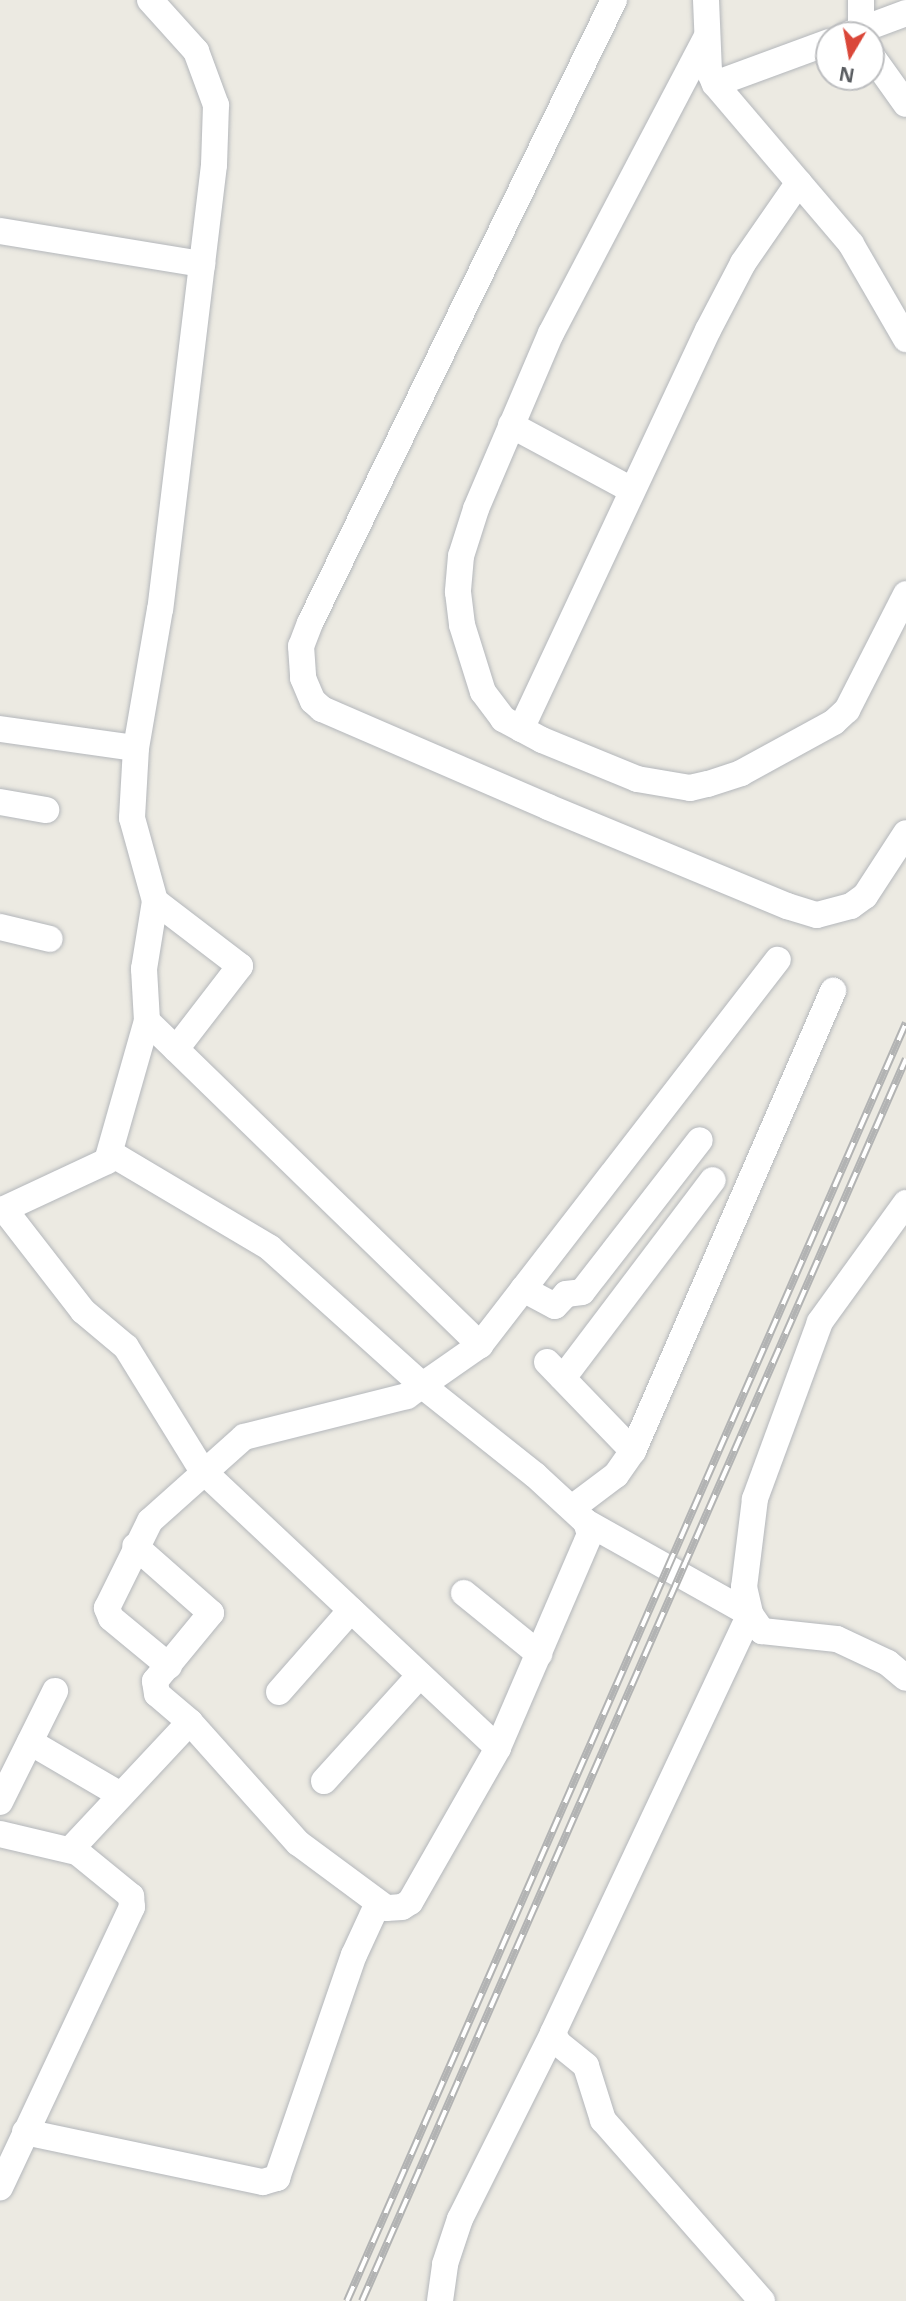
<!DOCTYPE html>
<html>
<head>
<meta charset="utf-8">
<style>
  body { margin:0 }
  #map { position:relative; width:906px; height:2301px; overflow:hidden; background:#eceae2; font-family:"Open Sans",sans-serif }
  div>[style] { position:absolute }
  [style*='--x'] { left:calc(var(--x)*1px); top:calc(var(--y)*1px); width:calc(var(--w)*1px); rotate:calc(var(--a)*1deg) }
  .roads { filter:drop-shadow(0 0 2px #b4b7bb) drop-shadow(0 0 2px #b4b7bb) }
  .minor>* { height:26px; margin:-13px; padding:0 13px; transform-origin:13px; border-radius:13px; background:#fff }
  .rail>* { height:8px; margin-top:-4px; transform-origin:0; background:repeating-linear-gradient(90deg,#fff 0 16px,#b2b3b3 0 32px); box-sizing:border-box; border-block:2px solid #b2b3b3 }
  span { translate:-50% -50%; white-space:nowrap; text-align:center; line-height:1.15; -webkit-text-stroke:5px #fff; paint-order:stroke }
  .north { position:absolute; left:815px; top:21px; width:70px; height:70px; box-sizing:border-box; background:#fff; border:2px solid #bdbec0; border-radius:50%; rotate:190deg; font-size:19px; font-weight:700; line-height:28px; text-align:center; color:#5a5d61 }
  .north::after { content:''; display:block; margin:auto; width:24px; height:32px; background:#da4739; clip-path:polygon(50% 0,100% 100%,50% 72%,0 100%) }
</style>
</head>
<body>
<div id="map">
  <div class="roads">
    <div class="minor">
      <div style="--x:150;--y:0;--w:69;--a:48"></div>
      <div style="--x:196;--y:51;--w:58;--a:69.7"></div>
      <div style="--x:216;--y:105;--w:60;--a:91.9"></div>
      <div style="--x:214;--y:165;--w:447;--a:96.9"></div>
      <div style="--x:160;--y:609;--w:141;--a:99.8"></div>
      <div style="--x:136;--y:748;--w:70;--a:93.3"></div>
      <div style="--x:132;--y:818;--w:86;--a:74.5"></div>
      <div style="--x:155;--y:901;--w:69;--a:99.2"></div>
      <div style="--x:144;--y:969;--w:52;--a:86.7"></div>
      <div style="--x:147;--y:1021;--w:465;--a:44.2"></div>
      <div style="--x:480;--y:1345;--w:487;--a:-52.3"></div>
      <div style="--x:614;--y:0;--w:693;--a:116.01"></div>
      <div style="--x:310;--y:623;--w:25;--a:111"></div>
      <div style="--x:301;--y:646;--w:32;--a:86"></div>
      <div style="--x:303;--y:678;--w:25;--a:67"></div>
      <div style="--x:313;--y:701;--w:12;--a:42"></div>
      <div style="--x:322;--y:709;--w:246;--a:23.4"></div>
      <div style="--x:548;--y:807;--w:259;--a:22.5"></div>
      <div style="--x:787;--y:906;--w:31;--a:17"></div>
      <div style="--x:817;--y:915;--w:35;--a:-15"></div>
      <div style="--x:851;--y:906;--w:17;--a:-36"></div>
      <div style="--x:865;--y:896;--w:75;--a:-56.9"></div>
      <div style="--x:706;--y:0;--w:71;--a:87.6"></div>
      <div style="--x:709;--y:71;--w:14;--a:65"></div>
      <div style="--x:715;--y:84;--w:210;--a:49.6"></div>
      <div style="--x:851;--y:244;--w:110;--a:59.9"></div>
      <div style="--x:861;--y:0;--w:35;--a:90"></div>
      <div style="--x:847;--y:35;--w:63;--a:-20.4"></div>
      <div style="--x:706;--y:38;--w:333;--a:117.7"></div>
      <div style="--x:551;--y:333;--w:191;--a:113.1"></div>
      <div style="--x:476;--y:509;--w:49;--a:107.7"></div>
      <div style="--x:461;--y:556;--w:36;--a:95"></div>
      <div style="--x:458;--y:592;--w:33;--a:83"></div>
      <div style="--x:462;--y:625;--w:70;--a:72.6"></div>
      <div style="--x:483;--y:692;--w:34;--a:53"></div>
      <div style="--x:503;--y:719;--w:44;--a:28.3"></div>
      <div style="--x:542;--y:740;--w:103;--a:22.3"></div>
      <div style="--x:637;--y:779;--w:54;--a:9.6"></div>
      <div style="--x:690;--y:788;--w:18;--a:-13"></div>
      <div style="--x:708;--y:784;--w:35;--a:-18"></div>
      <div style="--x:741;--y:773;--w:106;--a:-28.7"></div>
      <div style="--x:834;--y:722;--w:18;--a:-43"></div>
      <div style="--x:847;--y:710;--w:130;--a:-63"></div>
      <div style="--x:871;--y:55;--w:60;--a:54.5"></div>
      <div style="--x:715;--y:84;--w:121;--a:-20.2"></div>
      <div style="--x:0;--y:231;--w:205;--a:9.3"></div>
      <div style="--x:511;--y:425;--w:135;--a:28.3"></div>
      <div style="--x:0;--y:729;--w:137;--a:8"></div>
      <div style="--x:521;--y:729;--w:441;--a:-64.9"></div>
      <div style="--x:708;--y:330;--w:76;--a:-62.4"></div>
      <div style="--x:743;--y:263;--w:98;--a:-55.3"></div>
      <div style="--x:0;--y:802;--w:47;--a:9.9"></div>
      <div style="--x:155;--y:901;--w:107;--a:37.4"></div>
      <div style="--x:240;--y:966;--w:105;--a:127.6"></div>
      <div style="--x:0;--y:927;--w:51;--a:13.5"></div>
      <div style="--x:112;--y:1154;--w:184;--a:30.7"></div>
      <div style="--x:270;--y:1248;--w:206;--a:42"></div>
      <div style="--x:423;--y:1386;--w:143;--a:38.5"></div>
      <div style="--x:535;--y:1475;--w:69;--a:42.7"></div>
      <div style="--x:586;--y:1522;--w:13;--a:72"></div>
      <div style="--x:590;--y:1534;--w:233;--a:113.3"></div>
      <div style="--x:498;--y:1748;--w:177;--a:119.7"></div>
      <div style="--x:410;--y:1902;--w:9;--a:148"></div>
      <div style="--x:402;--y:1907;--w:16;--a:176"></div>
      <div style="--x:386;--y:1908;--w:109;--a:-143.5"></div>
      <div style="--x:298;--y:1843;--w:162;--a:-131.8"></div>
      <div style="--x:190;--y:1722;--w:43;--a:-139.7"></div>
      <div style="--x:157;--y:1694;--w:13;--a:-99"></div>
      <div style="--x:155;--y:1681;--w:88;--a:-50.5"></div>
      <div style="--x:211;--y:1613;--w:101;--a:-138.6"></div>
      <div style="--x:906;--y:1203;--w:147;--a:125.9"></div>
      <div style="--x:820;--y:1322;--w:189;--a:110.2"></div>
      <div style="--x:755;--y:1499;--w:89;--a:97.1"></div>
      <div style="--x:744;--y:1587;--w:28;--a:77"></div>
      <div style="--x:750;--y:1614;--w:21;--a:55"></div>
      <div style="--x:762;--y:1631;--w:75;--a:6.1"></div>
      <div style="--x:837;--y:1639;--w:56;--a:25.2"></div>
      <div style="--x:888;--y:1663;--w:23;--a:40"></div>
      <div style="--x:4;--y:1209;--w:129;--a:52.2"></div>
      <div style="--x:83;--y:1311;--w:56;--a:39.9"></div>
      <div style="--x:126;--y:1347;--w:145;--a:58.3"></div>
      <div style="--x:202;--y:1470;--w:406;--a:43.2"></div>
      <div style="--x:0;--y:1211;--w:118;--a:-25"></div>
      <div style="--x:107;--y:1161;--w:146;--a:-74.1"></div>
      <div style="--x:523;--y:1289;--w:36;--a:28"></div>
      <div style="--x:555;--y:1306;--w:16;--a:-47"></div>
      <div style="--x:566;--y:1294;--w:16;--a:-7"></div>
      <div style="--x:582;--y:1292;--w:192;--a:-52.2"></div>
      <div style="--x:547;--y:1362;--w:124;--a:46"></div>
      <div style="--x:563;--y:1378;--w:248;--a:-52.9"></div>
      <div style="--x:572;--y:1508;--w:55;--a:-36.9"></div>
      <div style="--x:616;--y:1475;--w:29;--a:-55"></div>
      <div style="--x:633;--y:1451;--w:502;--a:-66.5"></div>
      <div style="--x:586;--y:1522;--w:188;--a:29.3"></div>
      <div style="--x:750;--y:1614;--w:463;--a:115.2"></div>
      <div style="--x:553;--y:2033;--w:11;--a:63"></div>
      <div style="--x:558;--y:2043;--w:36;--a:39"></div>
      <div style="--x:586;--y:2066;--w:57;--a:72.5"></div>
      <div style="--x:603;--y:2120;--w:241;--a:48.7"></div>
      <div style="--x:464;--y:1593;--w:97;--a:39.1"></div>
      <div style="--x:169;--y:1666;--w:75;--a:-140.4"></div>
      <div style="--x:111;--y:1618;--w:11;--a:-112"></div>
      <div style="--x:107;--y:1608;--w:97;--a:-63.7"></div>
      <div style="--x:150;--y:1521;--w:126;--a:-41.8"></div>
      <div style="--x:244;--y:1437;--w:168;--a:-14.1"></div>
      <div style="--x:407;--y:1396;--w:89;--a:-34.9"></div>
      <div style="--x:279;--y:1692;--w:109;--a:-48.7"></div>
      <div style="--x:30;--y:1742;--w:103;--a:30.3"></div>
      <div style="--x:324;--y:1781;--w:143;--a:-47.8"></div>
      <div style="--x:0;--y:1802;--w:124;--a:-63.6"></div>
      <div style="--x:0;--y:1834;--w:79;--a:13.2"></div>
      <div style="--x:77;--y:1852;--w:70;--a:39.2"></div>
      <div style="--x:131;--y:1896;--w:11;--a:85"></div>
      <div style="--x:132;--y:1907;--w:310;--a:115.2"></div>
      <div style="--x:71;--y:1849;--w:174;--a:-46.9"></div>
      <div style="--x:25;--y:2132;--w:243;--a:11.9"></div>
      <div style="--x:263;--y:2182;--w:15;--a:-16"></div>
      <div style="--x:277;--y:2178;--w:236;--a:-71"></div>
      <div style="--x:354;--y:1955;--w:57;--a:-65.2"></div>
      <div style="--x:440;--y:2301;--w:37;--a:-82"></div>
      <div style="--x:445;--y:2264;--w:47;--a:-71.6"></div>
      <div style="--x:460;--y:2219;--w:208;--a:-63.4"></div>
    </div>
  </div>
  <div class="rail">
    <div style="--x:347;--y:2301;--w:1395;--a:-66.38"></div>
    <div style="--x:362;--y:2301;--w:1356;--a:-66.35"></div>
  </div>
  <div class="north">N</div>
</div>
</body>
</html>
